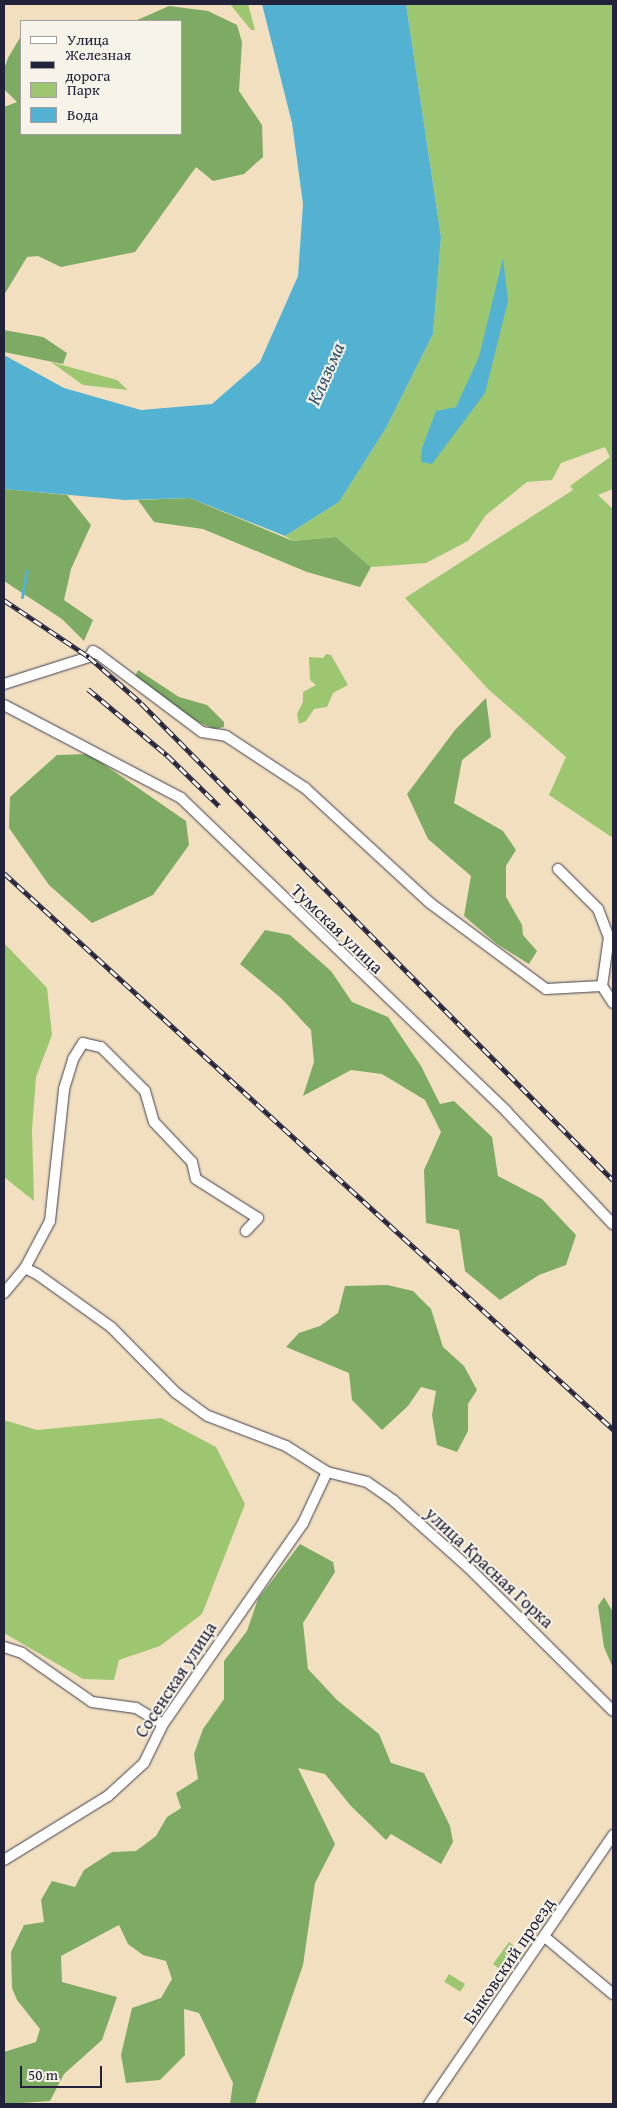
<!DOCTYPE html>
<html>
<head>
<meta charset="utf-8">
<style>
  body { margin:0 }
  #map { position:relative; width:617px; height:2108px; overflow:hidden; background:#f1dfc0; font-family:"Gentium Book Plus",serif }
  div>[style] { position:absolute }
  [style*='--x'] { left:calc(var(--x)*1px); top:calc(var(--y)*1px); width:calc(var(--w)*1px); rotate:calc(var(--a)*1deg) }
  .green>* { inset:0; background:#9dc671; transform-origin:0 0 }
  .forest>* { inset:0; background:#7eab63 }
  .water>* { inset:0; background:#53b1d1 }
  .stream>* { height:3px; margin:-1.5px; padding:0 1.5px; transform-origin:1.5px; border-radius:1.5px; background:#53b1d1 }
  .roads { filter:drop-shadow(0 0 1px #413e4f) drop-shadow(0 0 1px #413e4f) }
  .minor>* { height:10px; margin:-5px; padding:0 5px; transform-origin:5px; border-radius:5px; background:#fff }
  .rail>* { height:5px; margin-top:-2.5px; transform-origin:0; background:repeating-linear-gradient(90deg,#f7f3e8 0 9px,#22223b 0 18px); box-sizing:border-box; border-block:1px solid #22223b }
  span { translate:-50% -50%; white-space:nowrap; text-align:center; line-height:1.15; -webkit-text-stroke:4px #f7f3e8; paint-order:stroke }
  .street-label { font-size:18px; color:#22223b }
  .water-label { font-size:19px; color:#335470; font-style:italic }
  .frame { position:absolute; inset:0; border:5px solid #22223b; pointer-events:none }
  .legend { position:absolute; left:20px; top:20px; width:162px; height:115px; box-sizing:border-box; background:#f7f3e8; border:1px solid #a29fa3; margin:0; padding:6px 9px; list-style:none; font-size:15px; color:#22223b }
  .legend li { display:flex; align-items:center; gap:10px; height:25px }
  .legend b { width:25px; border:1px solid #a29fa3 }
  .scale { position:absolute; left:20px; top:2066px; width:82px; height:22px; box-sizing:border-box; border:2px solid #22223b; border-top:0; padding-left:6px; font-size:15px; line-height:18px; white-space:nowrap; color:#22223b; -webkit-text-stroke:4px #f7f3e8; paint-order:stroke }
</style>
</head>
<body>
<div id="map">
  <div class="green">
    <div style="clip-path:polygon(230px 4px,248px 4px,255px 30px,251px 30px)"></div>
    <div style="clip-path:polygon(406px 4px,613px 4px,613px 489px,598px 495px,613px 509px,613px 838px,549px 795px,566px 757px,488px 689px,405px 598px,573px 490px,570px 486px,610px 457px,605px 447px,561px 463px,552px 480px,527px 482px,486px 515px,468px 541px,426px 563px,371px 567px,336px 537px,293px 541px,285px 536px,339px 502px,386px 428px,433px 334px,441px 237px)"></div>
    <div style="clip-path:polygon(51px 362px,117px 380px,128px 390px,83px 385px)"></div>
    <div style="clip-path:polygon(326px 654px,331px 655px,348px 685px,333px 693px,327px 707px,314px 709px,306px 721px,299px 724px,297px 714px,303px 702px,303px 692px,316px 685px,310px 680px,309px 657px,323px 658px)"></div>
    <div style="clip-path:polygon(4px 943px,47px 988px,52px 1035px,36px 1077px,32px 1130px,34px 1201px,4px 1177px)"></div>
    <div style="clip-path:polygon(161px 1418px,216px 1447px,245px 1504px,202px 1614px,160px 1646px,119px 1660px,114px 1680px,83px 1679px,4px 1633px,4px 1420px,37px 1430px)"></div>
    <div style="clip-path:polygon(509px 1942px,517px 1948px,507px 1962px,511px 1964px,505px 1973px,493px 1964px)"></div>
    <div style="left:449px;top:1974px;width:19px;height:9px;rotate:32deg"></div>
  </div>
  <div class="forest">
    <div style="clip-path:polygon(169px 6px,208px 11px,237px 25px,242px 42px,239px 91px,262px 125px,263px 157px,244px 174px,213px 181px,196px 167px,135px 252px,61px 267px,38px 256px,27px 257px,4px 295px,4px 107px,17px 102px,4px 89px,4px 69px,8px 58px,21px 36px,21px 134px,181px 134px,181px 21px,135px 21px)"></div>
    <div style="clip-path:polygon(4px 330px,43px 337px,67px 353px,63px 364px,4px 352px)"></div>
    <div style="clip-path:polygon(4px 489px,67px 495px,91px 525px,71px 569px,64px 600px,93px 620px,84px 641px,62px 619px,4px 581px)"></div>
    <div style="clip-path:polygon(190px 498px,293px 541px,336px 537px,371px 567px,360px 587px,307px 572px,203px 529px,154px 522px,138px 500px)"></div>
    <div style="clip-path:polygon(138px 670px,179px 697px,207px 705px,224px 722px,224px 727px,215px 729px,200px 723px,134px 679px)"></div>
    <div style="clip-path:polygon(486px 698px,491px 737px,462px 760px,454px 803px,503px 831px,516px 850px,506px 866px,506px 897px,522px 925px,523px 935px,537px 951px,529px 964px,497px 944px,464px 916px,471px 876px,428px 839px,407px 794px,455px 730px)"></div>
    <div style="clip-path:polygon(89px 754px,186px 821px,189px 845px,153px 895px,92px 923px,49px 885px,9px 828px,10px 797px,57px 755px)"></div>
    <div style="clip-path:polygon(265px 930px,290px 935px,331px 971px,352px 1002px,388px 1017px,421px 1066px,440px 1104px,454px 1101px,492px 1137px,498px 1176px,542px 1199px,576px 1235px,566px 1265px,539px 1275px,500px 1300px,465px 1271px,459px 1230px,426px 1223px,424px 1170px,441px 1132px,425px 1100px,382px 1074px,351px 1070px,303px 1096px,314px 1062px,311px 1030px,281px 998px,240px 964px)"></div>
    <div style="clip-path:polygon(387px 1285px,413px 1291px,431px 1309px,443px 1347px,464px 1366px,477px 1390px,468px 1404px,468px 1431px,457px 1452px,437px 1445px,432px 1415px,436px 1391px,421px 1387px,408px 1406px,382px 1430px,352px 1400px,349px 1373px,286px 1347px,299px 1333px,320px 1326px,338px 1313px,345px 1286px)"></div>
    <div style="clip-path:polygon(300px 1544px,333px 1562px,335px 1572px,303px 1623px,308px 1669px,337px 1700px,379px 1734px,391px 1763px,424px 1773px,450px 1826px,453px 1842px,441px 1864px,391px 1834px,386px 1840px,350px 1805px,325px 1774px,298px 1768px,335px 1844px,315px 1883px,303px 1965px,255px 2104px,230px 2104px,233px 2083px,199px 2013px,184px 2009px,185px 2055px,160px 2080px,126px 2083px,121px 2055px,132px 2008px,161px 1998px,172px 1979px,166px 1961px,143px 1955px,128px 1944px,119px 1925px,61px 1956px,62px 1982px,117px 1997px,102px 2040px,64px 2074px,50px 2101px,4px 2104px,4px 2052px,36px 2042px,40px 2029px,17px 2000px,12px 1988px,11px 1952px,24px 1925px,44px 1922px,41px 1900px,52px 1881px,75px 1887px,84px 1870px,112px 1852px,136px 1851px,156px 1836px,167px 1817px,181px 1808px,176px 1793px,198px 1779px,194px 1754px,203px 1729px,224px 1699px,224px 1661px,247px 1631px,258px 1599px)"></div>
    <div style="clip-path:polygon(604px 1597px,613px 1612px,613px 1668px,604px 1647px,598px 1606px)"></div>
  </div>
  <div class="water">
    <div style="clip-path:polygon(262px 4px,406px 4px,441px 237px,433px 334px,386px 428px,339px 502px,285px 536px,190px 498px,125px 500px,4px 489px,4px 355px,64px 388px,141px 410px,212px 404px,260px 362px,298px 276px,303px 204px,292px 123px)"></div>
    <div style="clip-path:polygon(503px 258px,508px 301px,485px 393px,432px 464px,421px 462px,422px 448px,436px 411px,456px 407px,479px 357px)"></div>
  </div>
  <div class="stream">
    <div style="--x:22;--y:597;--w:27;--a:-80"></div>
  </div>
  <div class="roads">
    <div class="minor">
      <div style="--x:4;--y:684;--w:89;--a:-17.6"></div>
      <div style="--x:89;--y:657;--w:7;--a:-56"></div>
      <div style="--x:93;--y:651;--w:6;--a:31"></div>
      <div style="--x:98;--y:654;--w:130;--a:36.9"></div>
      <div style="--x:202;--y:732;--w:24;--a:9"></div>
      <div style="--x:226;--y:736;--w:95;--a:33.4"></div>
      <div style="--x:305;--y:788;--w:170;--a:42.6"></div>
      <div style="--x:430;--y:903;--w:144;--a:36.6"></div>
      <div style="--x:546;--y:989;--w:56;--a:-3.1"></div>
      <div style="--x:602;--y:986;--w:20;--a:57"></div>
      <div style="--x:4;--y:705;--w:200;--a:27.7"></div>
      <div style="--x:181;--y:798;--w:451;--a:43.9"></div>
      <div style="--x:506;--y:1111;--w:156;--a:46.6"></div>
      <div style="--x:558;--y:869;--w:57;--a:45"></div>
      <div style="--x:598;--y:909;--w:30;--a:69"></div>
      <div style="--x:609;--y:937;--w:49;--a:98.1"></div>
      <div style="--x:25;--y:1268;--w:13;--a:27"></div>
      <div style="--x:37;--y:1274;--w:91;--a:35.6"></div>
      <div style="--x:111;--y:1327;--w:93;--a:45.4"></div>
      <div style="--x:176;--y:1393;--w:39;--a:36"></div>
      <div style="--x:208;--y:1416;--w:84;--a:21"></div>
      <div style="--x:286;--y:1446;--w:49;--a:32.4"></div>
      <div style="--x:327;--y:1472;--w:41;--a:14"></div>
      <div style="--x:367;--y:1482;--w:33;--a:35"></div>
      <div style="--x:394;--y:1501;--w:99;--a:41.7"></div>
      <div style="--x:468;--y:1567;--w:204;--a:44.8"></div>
      <div style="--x:4;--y:1293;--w:33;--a:-50"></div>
      <div style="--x:25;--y:1268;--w:53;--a:-62"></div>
      <div style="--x:50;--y:1221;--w:133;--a:-83.9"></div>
      <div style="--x:64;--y:1089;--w:31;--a:-73"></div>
      <div style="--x:73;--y:1059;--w:19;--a:-58"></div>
      <div style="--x:83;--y:1043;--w:18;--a:13"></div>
      <div style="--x:101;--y:1047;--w:62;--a:45"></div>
      <div style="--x:145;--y:1091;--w:32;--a:74"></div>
      <div style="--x:154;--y:1122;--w:55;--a:46.5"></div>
      <div style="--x:192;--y:1162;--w:17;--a:77"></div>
      <div style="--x:196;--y:1179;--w:73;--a:32.2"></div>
      <div style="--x:258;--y:1218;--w:18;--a:133"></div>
      <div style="--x:4;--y:1647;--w:19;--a:18"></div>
      <div style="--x:22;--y:1653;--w:85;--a:35"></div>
      <div style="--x:92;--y:1702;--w:44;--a:7.8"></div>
      <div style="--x:136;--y:1708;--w:31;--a:31"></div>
      <div style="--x:4;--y:1860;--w:122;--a:-31.6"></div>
      <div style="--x:108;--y:1796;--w:49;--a:-42.5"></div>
      <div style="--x:144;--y:1763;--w:43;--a:-64"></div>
      <div style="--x:163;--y:1724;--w:245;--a:-55.1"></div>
      <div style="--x:303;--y:1523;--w:56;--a:-64.8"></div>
      <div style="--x:546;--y:1938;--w:87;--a:39.9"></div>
      <div style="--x:429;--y:2104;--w:326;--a:-55.6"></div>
    </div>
  </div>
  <div class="rail">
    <div style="--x:4;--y:600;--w:102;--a:33.8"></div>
    <div style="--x:89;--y:657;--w:69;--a:41.5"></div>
    <div style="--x:141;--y:703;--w:671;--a:45.3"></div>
    <div style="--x:88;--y:689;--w:103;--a:39.9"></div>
    <div style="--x:167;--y:755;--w:73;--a:44.4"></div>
    <div style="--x:4;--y:873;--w:825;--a:42.4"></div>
  </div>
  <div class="street-label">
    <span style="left:337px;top:929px;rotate:44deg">Тумская улица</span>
    <span style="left:489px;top:1568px;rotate:43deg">улица Красная Горка</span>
    <span style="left:176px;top:1680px;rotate:-57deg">Сосенская улица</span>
    <span style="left:509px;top:1961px;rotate:-56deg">Быковский проезд</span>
  </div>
  <div class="water-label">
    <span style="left:326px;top:374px;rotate:-66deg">Клязьма</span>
  </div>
  <div class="frame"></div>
  <ul class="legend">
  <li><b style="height:6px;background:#fff"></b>Улица</li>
  <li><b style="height:6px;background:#22223b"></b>Железная дорога</li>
  <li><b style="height:14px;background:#9dc671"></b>Парк</li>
  <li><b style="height:14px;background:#53b1d1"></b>Вода</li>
  </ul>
  <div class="scale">50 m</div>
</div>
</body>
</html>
